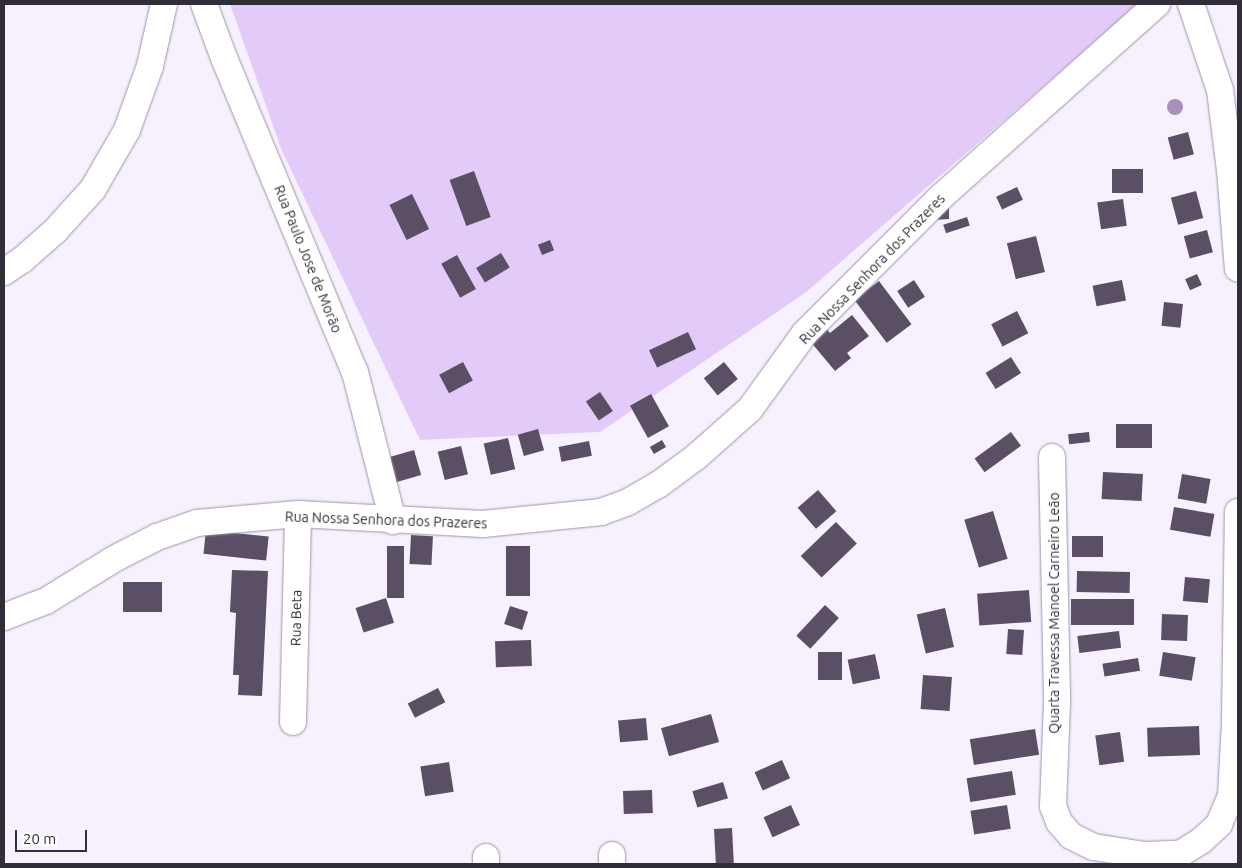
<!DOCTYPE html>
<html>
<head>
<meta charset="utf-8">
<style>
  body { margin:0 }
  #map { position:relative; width:1242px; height:868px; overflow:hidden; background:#f7f0ff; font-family:Ubuntu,sans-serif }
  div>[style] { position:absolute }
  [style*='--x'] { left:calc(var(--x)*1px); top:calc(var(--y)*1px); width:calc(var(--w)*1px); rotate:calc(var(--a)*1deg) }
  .green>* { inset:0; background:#e2cbf8 }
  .building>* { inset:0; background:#5a4f64; transform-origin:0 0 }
  .roads { filter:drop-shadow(0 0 1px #9e93aa) drop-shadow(0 0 1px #9e93aa) }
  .minor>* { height:26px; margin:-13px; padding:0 13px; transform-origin:13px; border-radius:13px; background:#fff }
  .trees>* { width:16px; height:16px; margin:-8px; border-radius:50%; background:#a790ba }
  span { translate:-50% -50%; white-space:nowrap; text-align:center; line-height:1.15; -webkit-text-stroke:5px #fff; paint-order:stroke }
  .street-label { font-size:14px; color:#322e37 }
  .frame { position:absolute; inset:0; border:5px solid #322e37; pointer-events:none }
  .scale { position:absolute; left:15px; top:830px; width:72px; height:22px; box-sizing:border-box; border:2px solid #322e37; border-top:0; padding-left:6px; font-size:15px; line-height:18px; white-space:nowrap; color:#322e37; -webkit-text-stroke:4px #fff; paint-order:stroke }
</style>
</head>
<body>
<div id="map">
  <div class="green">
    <div style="clip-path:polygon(230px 4px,1138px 4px,805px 293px,600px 432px,420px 440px,282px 151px)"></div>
  </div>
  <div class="building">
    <div style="left:1188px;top:132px;width:23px;height:21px;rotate:75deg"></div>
    <div style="left:1112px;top:169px;width:31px;height:24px"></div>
    <div style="left:474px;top:171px;width:49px;height:26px;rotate:70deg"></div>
    <div style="left:1017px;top:187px;width:14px;height:23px;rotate:65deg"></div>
    <div style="left:1196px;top:191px;width:28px;height:26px;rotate:75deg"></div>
    <div style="left:412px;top:194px;width:39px;height:25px;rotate:64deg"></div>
    <div style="left:1123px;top:199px;width:27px;height:26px;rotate:82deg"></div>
    <div style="clip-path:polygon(949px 207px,949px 219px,934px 220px)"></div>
    <div style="left:967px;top:217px;width:9px;height:25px;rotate:72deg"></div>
    <div style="left:1207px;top:230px;width:23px;height:24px;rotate:75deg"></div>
    <div style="left:1036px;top:236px;width:37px;height:30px;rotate:76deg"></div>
    <div style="left:550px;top:240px;width:11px;height:13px;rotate:68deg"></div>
    <div style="left:501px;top:253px;width:17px;height:29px;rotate:59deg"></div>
    <div style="left:457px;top:255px;width:39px;height:18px;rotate:61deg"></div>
    <div style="left:1197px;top:274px;width:12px;height:13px;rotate:66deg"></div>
    <div style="left:914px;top:280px;width:20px;height:20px;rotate:57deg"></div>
    <div style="left:1122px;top:280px;width:21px;height:30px;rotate:79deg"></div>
    <div style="left:879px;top:281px;width:54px;height:31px;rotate:53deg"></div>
    <div style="left:1164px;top:302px;width:19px;height:24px;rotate:6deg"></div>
    <div style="left:1017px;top:311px;width:25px;height:29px;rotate:63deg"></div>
    <div style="clip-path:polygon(852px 315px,869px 336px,847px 353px,851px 358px,835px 371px,805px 335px,821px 322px,830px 333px)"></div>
    <div style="left:688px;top:332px;width:19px;height:43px;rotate:65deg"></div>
    <div style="left:1011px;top:357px;width:19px;height:30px;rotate:58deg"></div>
    <div style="left:463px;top:362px;width:21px;height:27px;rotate:62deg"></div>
    <div style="left:724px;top:362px;width:22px;height:26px;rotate:51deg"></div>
    <div style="left:600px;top:392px;width:23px;height:17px;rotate:56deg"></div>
    <div style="left:651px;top:394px;width:37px;height:24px;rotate:61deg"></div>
    <div style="left:1116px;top:424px;width:36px;height:24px"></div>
    <div style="left:538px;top:429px;width:22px;height:21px;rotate:74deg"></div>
    <div style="left:1011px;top:432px;width:17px;height:45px;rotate:54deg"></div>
    <div style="left:1089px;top:432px;width:10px;height:21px;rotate:84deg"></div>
    <div style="left:508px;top:438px;width:32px;height:25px;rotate:77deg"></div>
    <div style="left:662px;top:440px;width:8px;height:14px;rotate:60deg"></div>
    <div style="left:589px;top:441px;width:15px;height:31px;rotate:79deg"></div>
    <div style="left:461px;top:446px;width:29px;height:24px;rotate:76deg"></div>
    <div style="left:414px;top:450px;width:26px;height:36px;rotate:74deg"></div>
    <div style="left:1103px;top:472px;width:40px;height:27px;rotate:3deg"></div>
    <div style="left:1182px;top:474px;width:29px;height:25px;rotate:10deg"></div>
    <div style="left:818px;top:490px;width:28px;height:27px;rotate:49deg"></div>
    <div style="left:1174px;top:507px;width:41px;height:23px;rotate:10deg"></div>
    <div style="left:993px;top:511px;width:50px;height:30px;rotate:73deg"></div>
    <div style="left:836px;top:522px;width:30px;height:49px;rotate:46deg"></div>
    <div style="left:206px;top:530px;width:63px;height:24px;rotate:6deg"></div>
    <div style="left:411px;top:535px;width:22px;height:29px;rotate:3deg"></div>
    <div style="left:1072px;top:536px;width:31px;height:21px"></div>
    <div style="left:387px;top:546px;width:17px;height:52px"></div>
    <div style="left:506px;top:546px;width:24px;height:50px"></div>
    <div style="clip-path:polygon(232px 570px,268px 571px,262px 696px,238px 695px,239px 675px,233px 675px,236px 613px,230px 612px)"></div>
    <div style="left:1077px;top:571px;width:53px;height:21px;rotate:1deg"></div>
    <div style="left:1185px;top:577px;width:25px;height:24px;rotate:5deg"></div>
    <div style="left:123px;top:582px;width:39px;height:30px"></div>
    <div style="left:1029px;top:590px;width:32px;height:52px;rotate:86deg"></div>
    <div style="left:386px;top:598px;width:26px;height:32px;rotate:72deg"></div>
    <div style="left:1134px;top:599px;width:26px;height:63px;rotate:90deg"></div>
    <div style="left:825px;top:605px;width:19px;height:42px;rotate:43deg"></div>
    <div style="left:510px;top:606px;width:19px;height:19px;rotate:18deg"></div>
    <div style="left:945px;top:608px;width:40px;height:29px;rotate:77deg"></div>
    <div style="left:1162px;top:614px;width:26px;height:26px;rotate:2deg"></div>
    <div style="left:1008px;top:629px;width:16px;height:25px;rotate:4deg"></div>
    <div style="left:1119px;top:631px;width:17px;height:42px;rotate:83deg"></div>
    <div style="left:531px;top:640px;width:26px;height:36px;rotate:88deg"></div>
    <div style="left:842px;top:652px;width:28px;height:24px;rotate:90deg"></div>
    <div style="left:1163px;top:652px;width:33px;height:24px;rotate:9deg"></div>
    <div style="left:875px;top:654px;width:25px;height:28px;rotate:78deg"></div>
    <div style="left:1138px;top:658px;width:13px;height:36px;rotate:81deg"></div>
    <div style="left:923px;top:675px;width:29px;height:34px;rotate:4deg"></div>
    <div style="left:438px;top:688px;width:16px;height:34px;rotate:63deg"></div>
    <div style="left:711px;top:714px;width:29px;height:52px;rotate:74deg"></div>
    <div style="left:646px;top:718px;width:22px;height:28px;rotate:85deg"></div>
    <div style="left:1199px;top:726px;width:29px;height:52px;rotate:88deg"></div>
    <div style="left:1035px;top:729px;width:26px;height:66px;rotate:81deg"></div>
    <div style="left:1120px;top:732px;width:30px;height:25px;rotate:82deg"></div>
    <div style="left:782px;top:760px;width:20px;height:30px;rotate:66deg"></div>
    <div style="left:449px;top:762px;width:30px;height:29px;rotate:81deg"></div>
    <div style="left:1012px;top:771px;width:24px;height:46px;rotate:81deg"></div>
    <div style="left:723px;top:782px;width:17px;height:32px;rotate:73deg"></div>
    <div style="left:652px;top:790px;width:23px;height:29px;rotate:88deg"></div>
    <div style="left:791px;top:805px;width:22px;height:30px;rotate:66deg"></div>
    <div style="left:1007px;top:805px;width:24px;height:37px;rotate:81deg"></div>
    <div style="left:732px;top:828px;width:36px;height:18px;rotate:87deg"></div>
  </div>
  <div class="roads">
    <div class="minor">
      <div style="--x:204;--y:4;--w:58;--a:69.7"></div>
      <div style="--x:224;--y:58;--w:340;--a:67.4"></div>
      <div style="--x:355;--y:372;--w:154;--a:75.7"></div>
      <div style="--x:1191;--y:4;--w:91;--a:71.4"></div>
      <div style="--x:1220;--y:90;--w:81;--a:82.9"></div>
      <div style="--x:1230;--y:170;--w:99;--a:85.4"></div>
      <div style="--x:4;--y:272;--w:22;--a:-34"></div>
      <div style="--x:22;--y:260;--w:44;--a:-41.3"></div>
      <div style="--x:55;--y:231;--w:57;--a:-47.9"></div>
      <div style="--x:93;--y:189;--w:68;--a:-60"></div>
      <div style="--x:127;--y:130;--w:68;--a:-70.2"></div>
      <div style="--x:150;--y:66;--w:64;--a:-77.3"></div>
      <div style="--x:1052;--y:457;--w:246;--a:88.8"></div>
      <div style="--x:1057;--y:703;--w:103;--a:92.2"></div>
      <div style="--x:1053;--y:806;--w:17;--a:69"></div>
      <div style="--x:1059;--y:822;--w:18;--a:49"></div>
      <div style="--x:1071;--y:836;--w:25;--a:26"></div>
      <div style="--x:1094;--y:847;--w:51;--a:9.1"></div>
      <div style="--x:4;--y:617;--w:45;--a:-20.9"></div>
      <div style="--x:46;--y:601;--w:80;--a:-31.7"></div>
      <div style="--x:114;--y:559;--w:48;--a:-27.1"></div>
      <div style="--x:157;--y:537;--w:42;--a:-19.3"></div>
      <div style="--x:197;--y:523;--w:101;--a:-5.1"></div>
      <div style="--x:298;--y:514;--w:185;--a:3.1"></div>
      <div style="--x:483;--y:524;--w:119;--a:-5.8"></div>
      <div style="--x:601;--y:512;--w:29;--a:-20"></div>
      <div style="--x:628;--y:502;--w:34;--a:-30"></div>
      <div style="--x:658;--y:485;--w:47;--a:-36.4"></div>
      <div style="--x:696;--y:457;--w:72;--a:-41.6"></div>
      <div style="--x:750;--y:409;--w:94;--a:-54.1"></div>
      <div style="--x:805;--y:333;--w:192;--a:-45"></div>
      <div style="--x:941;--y:197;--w:290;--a:-41.8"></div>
      <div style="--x:293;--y:722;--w:208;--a:-88.6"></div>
      <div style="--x:612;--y:855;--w:9;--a:90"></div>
      <div style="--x:486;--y:864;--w:7;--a:-90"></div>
      <div style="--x:1144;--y:864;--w:9;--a:-90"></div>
      <div style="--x:1144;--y:855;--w:36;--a:-2"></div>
      <div style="--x:1180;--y:854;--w:25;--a:-32"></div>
      <div style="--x:1201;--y:841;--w:25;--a:-43"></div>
      <div style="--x:1219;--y:824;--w:30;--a:-67"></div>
      <div style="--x:1231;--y:796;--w:75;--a:-86.9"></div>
      <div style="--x:1235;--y:721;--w:209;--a:-89.2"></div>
    </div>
  </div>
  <div class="trees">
    <div style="left:1175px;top:107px"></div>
  </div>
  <div class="street-label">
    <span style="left:308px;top:259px;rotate:68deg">Rua Paulo Jose de Morão</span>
    <span style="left:872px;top:269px;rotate:-46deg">Rua Nossa Senhora dos Prazeres</span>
    <span style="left:386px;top:520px;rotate:2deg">Rua Nossa Senhora dos Prazeres</span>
    <span style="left:1054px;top:613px;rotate:-90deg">Quarta Travessa Manoel Carneiro Leão</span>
    <span style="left:296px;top:618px;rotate:-89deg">Rua Beta</span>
  </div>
  <div class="frame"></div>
  <div class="scale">20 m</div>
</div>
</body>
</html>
